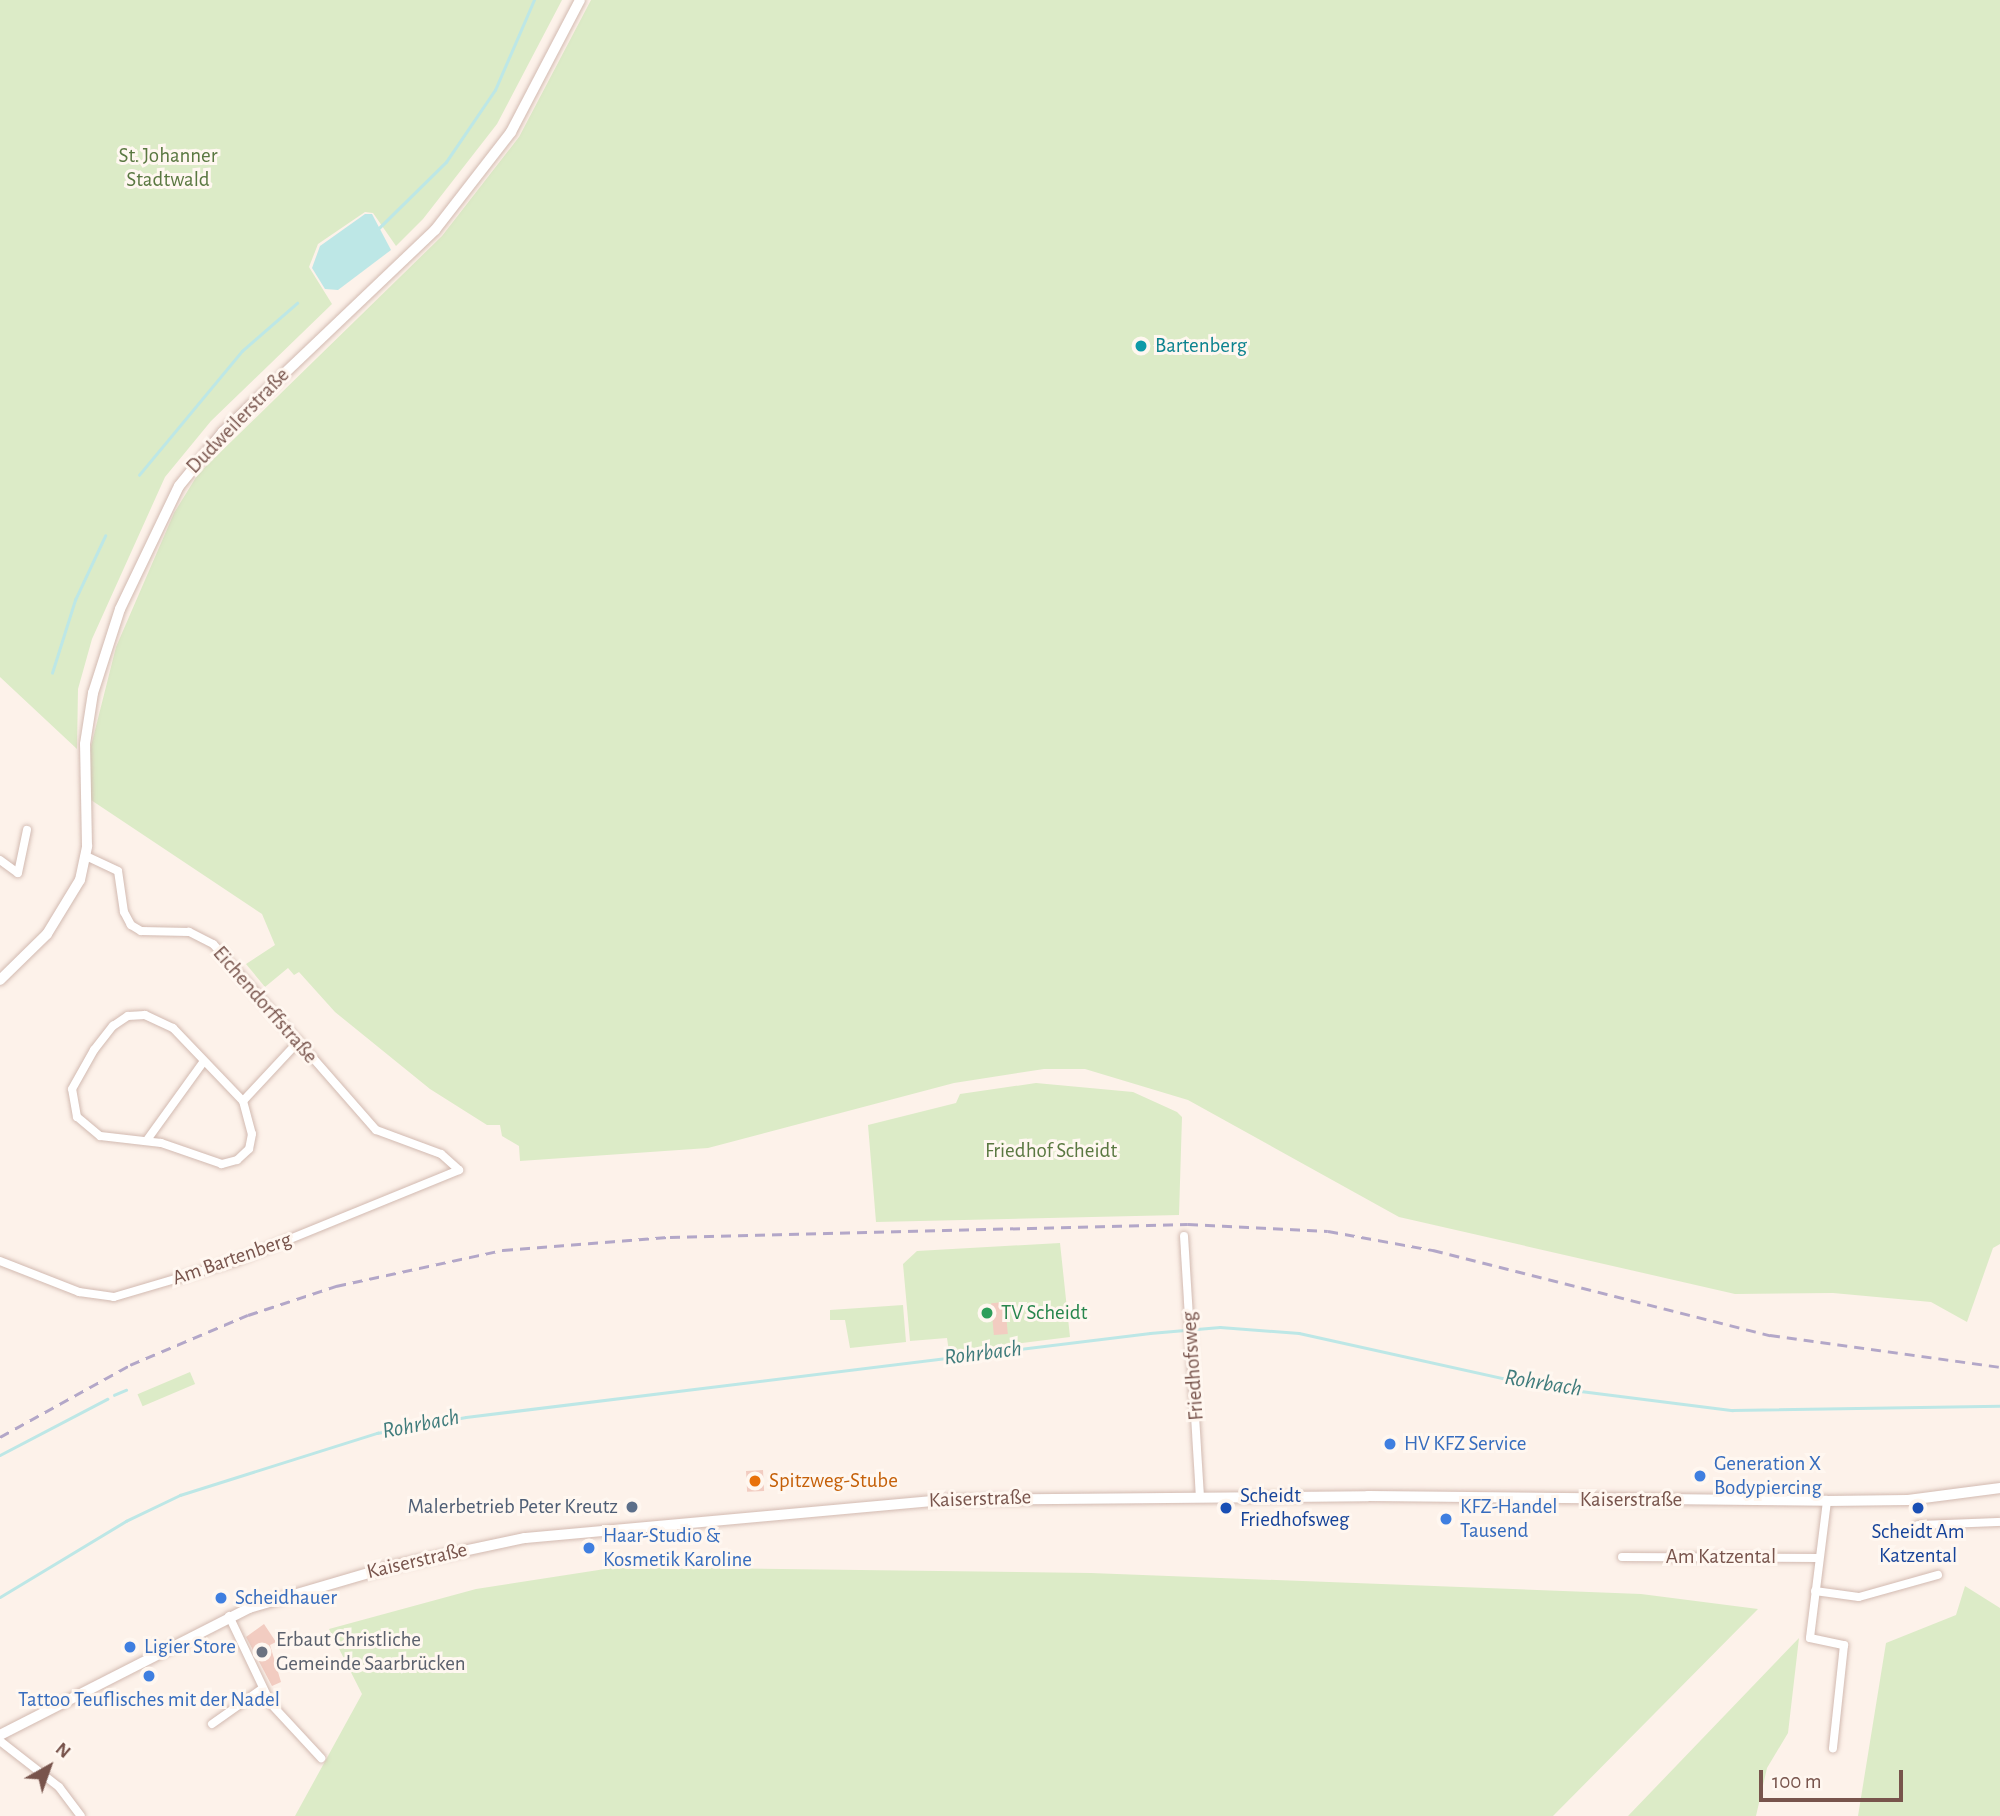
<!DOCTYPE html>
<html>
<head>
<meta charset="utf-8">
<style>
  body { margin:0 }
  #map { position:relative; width:2000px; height:1816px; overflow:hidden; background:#fdf2ea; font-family:"Alegreya Sans",sans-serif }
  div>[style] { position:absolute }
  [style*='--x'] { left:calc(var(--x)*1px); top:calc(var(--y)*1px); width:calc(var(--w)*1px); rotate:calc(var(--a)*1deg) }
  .green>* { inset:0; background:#dcebc7; transform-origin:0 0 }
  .water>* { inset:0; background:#bde7e6 }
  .stream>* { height:2.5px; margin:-1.25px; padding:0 1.25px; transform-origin:1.25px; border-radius:1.25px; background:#bde7e6 }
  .building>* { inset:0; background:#f2ccc1; transform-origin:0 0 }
  .roads { filter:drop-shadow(0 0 2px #d2bab1) drop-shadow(0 0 2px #d2bab1) }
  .street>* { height:8px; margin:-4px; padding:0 4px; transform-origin:4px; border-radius:4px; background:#fff }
  .secondary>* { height:10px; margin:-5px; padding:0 5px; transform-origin:5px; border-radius:5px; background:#fff }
  .rail>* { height:2.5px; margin-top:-1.25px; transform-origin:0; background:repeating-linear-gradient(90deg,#b3a7c8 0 10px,transparent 0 17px) }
  .dots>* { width:19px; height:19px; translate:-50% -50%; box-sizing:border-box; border:4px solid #fff7f0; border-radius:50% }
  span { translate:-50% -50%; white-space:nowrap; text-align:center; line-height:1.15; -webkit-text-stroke:6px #fff7f0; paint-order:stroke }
  .park-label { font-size:21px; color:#5a7841 }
  .culture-label { font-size:21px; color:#0d838f }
  .left { translate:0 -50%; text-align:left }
  .street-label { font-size:21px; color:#78544c }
  .leisure-label { font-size:21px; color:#27864d }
  .shop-label { font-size:21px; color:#366cbe }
  .food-label { font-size:21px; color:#c56008 }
  .transit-label { font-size:21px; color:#164399 }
  .service-label { font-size:21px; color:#4e5e75 }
  .right { translate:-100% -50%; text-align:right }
  .worship-label { font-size:21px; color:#5b616d }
  .water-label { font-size:23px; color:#407c7c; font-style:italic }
  .north { position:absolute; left:14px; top:1732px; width:70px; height:70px; -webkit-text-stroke:5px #fff7f0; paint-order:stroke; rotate:40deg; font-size:19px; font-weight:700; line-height:28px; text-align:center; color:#78544c }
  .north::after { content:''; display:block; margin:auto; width:24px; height:32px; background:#78544c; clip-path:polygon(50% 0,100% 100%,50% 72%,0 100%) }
  .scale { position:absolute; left:1759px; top:1770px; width:144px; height:32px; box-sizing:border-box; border:4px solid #78544c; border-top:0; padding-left:9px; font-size:21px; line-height:24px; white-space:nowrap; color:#78544c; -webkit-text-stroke:5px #fff7f0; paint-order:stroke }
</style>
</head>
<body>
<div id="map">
  <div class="green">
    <div style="clip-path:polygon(0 0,562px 0,497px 124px,423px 219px,396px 246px,373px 213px,365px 212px,318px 244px,309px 267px,332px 304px,211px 421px,165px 477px,92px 639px,78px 689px,77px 749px,0 677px)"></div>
    <div style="clip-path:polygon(591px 0,2000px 0,2000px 1244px,1993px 1248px,1967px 1322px,1931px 1302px,1833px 1293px,1735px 1294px,1399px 1217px,1188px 1100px,1085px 1069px,1044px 1069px,954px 1083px,708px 1148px,520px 1161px,519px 1146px,502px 1136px,500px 1125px,487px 1125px,430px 1089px,335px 1012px,299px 972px,294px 975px,288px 968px,265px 987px,246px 964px,275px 945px,262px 914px,91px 800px,89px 754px,116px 647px,174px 513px,198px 474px,442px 236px,519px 137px)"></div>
    <div style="clip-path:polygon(1036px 1083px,1133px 1092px,1177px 1112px,1182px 1117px,1179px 1215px,876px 1222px,868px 1125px,956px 1103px,960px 1094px)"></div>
    <div style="clip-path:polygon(1060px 1243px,1070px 1337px,949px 1352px,947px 1338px,910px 1341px,903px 1264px,917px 1251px)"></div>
    <div style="clip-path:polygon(903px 1305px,906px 1342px,850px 1348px,845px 1320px,830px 1320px,830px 1310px)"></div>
    <div style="left:190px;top:1372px;width:13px;height:57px;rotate:67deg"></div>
    <div style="clip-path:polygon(618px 1567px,1091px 1573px,1641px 1594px,1758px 1609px,1553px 1816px,295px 1816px,362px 1694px,329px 1629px,476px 1589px)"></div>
    <div style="clip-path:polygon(1965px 1586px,2000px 1608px,2000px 1816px,1858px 1816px,1886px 1643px,1956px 1615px)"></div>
    <div style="clip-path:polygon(1799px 1638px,1788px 1733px,1767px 1768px,1756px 1816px,1628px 1816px)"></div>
  </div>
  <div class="water">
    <div style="clip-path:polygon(365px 214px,372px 214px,391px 250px,338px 290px,325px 289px,312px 268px,320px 246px)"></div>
  </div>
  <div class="stream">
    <div style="--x:379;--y:228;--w:94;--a:-44.6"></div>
    <div style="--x:446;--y:162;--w:87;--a:-55.8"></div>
    <div style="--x:495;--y:90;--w:98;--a:-66.6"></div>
    <div style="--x:139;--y:475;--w:161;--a:-50.3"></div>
    <div style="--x:242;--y:351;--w:73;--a:-41.1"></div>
    <div style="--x:52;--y:673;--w:77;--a:-72.5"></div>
    <div style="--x:75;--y:600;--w:71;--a:-64.9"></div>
    <div style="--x:114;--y:1395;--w:13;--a:-23"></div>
    <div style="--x:0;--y:1455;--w:121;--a:-27.6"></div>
    <div style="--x:0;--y:1597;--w:147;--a:-31.1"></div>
    <div style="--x:126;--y:1521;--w:60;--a:-25.7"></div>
    <div style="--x:180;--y:1495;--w:207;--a:-17.5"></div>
    <div style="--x:377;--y:1433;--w:90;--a:-10.2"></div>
    <div style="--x:466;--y:1417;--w:689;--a:-7"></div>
    <div style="--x:1150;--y:1333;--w:70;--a:-4.9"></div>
    <div style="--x:1220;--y:1327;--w:79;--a:4.3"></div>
    <div style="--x:1299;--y:1333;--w:240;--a:12.5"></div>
    <div style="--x:1533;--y:1385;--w:201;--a:7.2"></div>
    <div style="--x:1732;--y:1410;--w:268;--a:-0.9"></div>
  </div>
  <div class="building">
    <div style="left:1005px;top:1302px;width:32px;height:14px;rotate:85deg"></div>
    <div style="left:763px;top:1470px;width:21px;height:17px;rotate:87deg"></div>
    <div style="clip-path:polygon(264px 1624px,276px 1642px,270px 1645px,281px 1682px,272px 1686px,246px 1637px)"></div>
  </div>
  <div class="roads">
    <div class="street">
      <div style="--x:0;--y:860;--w:22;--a:36"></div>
      <div style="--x:18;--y:873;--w:44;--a:-78.2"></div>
      <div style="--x:145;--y:1015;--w:31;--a:25"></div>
      <div style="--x:173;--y:1028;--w:101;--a:46.2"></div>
      <div style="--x:243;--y:1101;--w:34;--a:75"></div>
      <div style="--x:252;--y:1134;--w:15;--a:101"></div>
      <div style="--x:249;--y:1149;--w:16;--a:137"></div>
      <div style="--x:237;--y:1160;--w:16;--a:165"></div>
      <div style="--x:222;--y:1164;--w:65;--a:-161"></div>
      <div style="--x:161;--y:1143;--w:61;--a:-173.5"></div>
      <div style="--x:100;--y:1136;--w:30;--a:-140"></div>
      <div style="--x:77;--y:1117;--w:28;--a:-100"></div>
      <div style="--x:72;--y:1089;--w:45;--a:-60.6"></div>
      <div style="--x:94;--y:1050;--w:31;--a:-52"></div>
      <div style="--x:113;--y:1026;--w:18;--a:-34"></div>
      <div style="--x:128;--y:1016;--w:17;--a:-3"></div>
      <div style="--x:243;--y:1101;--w:82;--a:-47"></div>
      <div style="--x:147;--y:1140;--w:97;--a:-54.2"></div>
      <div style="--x:1184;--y:1236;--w:260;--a:86.5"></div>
      <div style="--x:0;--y:1261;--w:85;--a:21.4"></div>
      <div style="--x:79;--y:1292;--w:35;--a:8"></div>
      <div style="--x:114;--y:1297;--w:127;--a:-16.4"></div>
      <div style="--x:236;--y:1261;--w:241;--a:-22.2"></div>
      <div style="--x:459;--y:1170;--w:24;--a:-138"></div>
      <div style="--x:441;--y:1154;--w:69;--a:-159.7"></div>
      <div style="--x:376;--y:1130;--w:247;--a:-131.2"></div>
      <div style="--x:213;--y:944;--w:27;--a:-153"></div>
      <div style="--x:189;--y:932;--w:48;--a:-178.8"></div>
      <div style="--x:141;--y:931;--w:12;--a:-149"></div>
      <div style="--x:131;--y:925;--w:15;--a:-118"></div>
      <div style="--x:124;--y:912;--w:41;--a:-98.3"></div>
      <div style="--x:118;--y:871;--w:35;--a:-155"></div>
      <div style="--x:1827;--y:1501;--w:138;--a:97.1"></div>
      <div style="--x:1810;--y:1638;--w:35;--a:12"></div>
      <div style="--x:1844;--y:1645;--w:104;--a:96.1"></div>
      <div style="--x:1918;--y:1525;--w:82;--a:-2.1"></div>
      <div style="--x:1622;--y:1557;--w:197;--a:0.3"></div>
      <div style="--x:1815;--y:1591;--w:44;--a:7.8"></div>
      <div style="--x:1859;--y:1597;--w:82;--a:-15.6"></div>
      <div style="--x:229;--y:1616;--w:98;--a:64.5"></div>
      <div style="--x:271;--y:1704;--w:74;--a:47.2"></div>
      <div style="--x:212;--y:1724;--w:62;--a:-35.2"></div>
      <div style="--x:0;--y:1741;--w:75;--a:37.9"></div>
      <div style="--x:59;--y:1787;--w:36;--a:53"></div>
    </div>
    <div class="secondary">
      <div style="--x:0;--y:980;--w:66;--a:-44.4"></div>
      <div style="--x:47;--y:934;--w:63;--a:-58.6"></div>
      <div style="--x:80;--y:880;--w:35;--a:-78"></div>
      <div style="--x:87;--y:846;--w:102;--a:-91.1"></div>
      <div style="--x:85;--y:744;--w:52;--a:-81.1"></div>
      <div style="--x:93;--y:693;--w:88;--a:-72.2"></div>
      <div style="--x:120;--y:609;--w:136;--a:-64.4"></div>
      <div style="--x:179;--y:486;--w:70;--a:-50.8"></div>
      <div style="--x:223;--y:432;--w:293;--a:-43.6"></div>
      <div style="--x:435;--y:230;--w:124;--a:-52.2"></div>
      <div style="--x:511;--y:132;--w:149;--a:-62.4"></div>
      <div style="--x:0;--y:1735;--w:280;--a:-27"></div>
      <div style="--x:249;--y:1608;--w:150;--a:-16.3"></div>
      <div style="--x:393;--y:1566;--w:135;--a:-12"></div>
      <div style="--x:525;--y:1538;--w:418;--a:-5.2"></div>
      <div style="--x:941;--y:1500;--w:427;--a:-0.5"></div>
      <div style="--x:1368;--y:1496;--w:459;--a:0.6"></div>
      <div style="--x:1827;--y:1501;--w:81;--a:-0.7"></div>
      <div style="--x:1908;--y:1500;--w:93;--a:-7.4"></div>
    </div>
  </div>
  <div class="rail">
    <div style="--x:0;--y:1437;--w:149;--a:-29"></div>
    <div style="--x:130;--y:1365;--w:128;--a:-23"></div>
    <div style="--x:248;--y:1315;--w:93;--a:-18.2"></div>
    <div style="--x:336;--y:1286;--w:171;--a:-12.2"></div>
    <div style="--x:503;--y:1250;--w:168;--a:-4.5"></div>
    <div style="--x:670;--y:1237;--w:518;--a:-1.44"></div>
    <div style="--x:1188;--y:1224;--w:140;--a:2.9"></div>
    <div style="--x:1328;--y:1231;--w:107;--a:10.3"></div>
    <div style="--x:1433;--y:1250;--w:348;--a:14.2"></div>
    <div style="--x:1770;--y:1335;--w:232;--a:7.9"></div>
  </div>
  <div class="dots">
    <div style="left:1141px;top:346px;background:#0f9aa8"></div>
    <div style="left:987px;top:1313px;background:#2e9e5b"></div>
    <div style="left:1390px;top:1444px;background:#3f7fe0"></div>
    <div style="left:1700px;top:1476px;background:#3f7fe0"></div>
    <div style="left:755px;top:1481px;background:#e8710a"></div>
    <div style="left:632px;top:1507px;background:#5c6f8a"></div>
    <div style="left:1226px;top:1508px;background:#1a4fb4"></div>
    <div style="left:1918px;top:1508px;background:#1a4fb4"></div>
    <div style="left:1446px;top:1519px;background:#3f7fe0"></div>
    <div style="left:589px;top:1548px;background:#3f7fe0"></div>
    <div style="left:221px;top:1598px;background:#3f7fe0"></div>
    <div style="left:130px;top:1647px;background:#3f7fe0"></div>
    <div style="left:262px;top:1652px;background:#6b7280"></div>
    <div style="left:149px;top:1676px;background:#3f7fe0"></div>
  </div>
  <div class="park-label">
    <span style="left:168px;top:168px">St. Johanner<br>Stadtwald</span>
    <span style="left:1051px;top:1151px">Friedhof Scheidt</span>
  </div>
  <div class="culture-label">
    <span class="left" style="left:1155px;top:346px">Bartenberg</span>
  </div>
  <div class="street-label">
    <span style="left:238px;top:421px;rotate:-46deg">Dudweilerstraße</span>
    <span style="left:265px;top:1005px;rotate:49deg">Eichendorffstraße</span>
    <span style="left:232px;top:1259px;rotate:-19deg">Am Bartenberg</span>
    <span style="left:1193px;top:1366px;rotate:-94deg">Friedhofsweg</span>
    <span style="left:980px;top:1499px;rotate:-2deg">Kaiserstraße</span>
    <span style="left:1631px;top:1500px">Kaiserstraße</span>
    <span style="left:1721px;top:1557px">Am Katzental</span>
    <span style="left:417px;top:1561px;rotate:-13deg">Kaiserstraße</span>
  </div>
  <div class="leisure-label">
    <span class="left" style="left:1001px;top:1313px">TV Scheidt</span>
  </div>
  <div class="shop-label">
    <span class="left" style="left:1404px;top:1444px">HV KFZ Service</span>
    <span class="left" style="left:1714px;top:1476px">Generation X<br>Bodypiercing</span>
    <span class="left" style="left:1460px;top:1519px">KFZ-Handel<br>Tausend</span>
    <span class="left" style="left:603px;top:1548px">Haar-Studio &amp;<br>Kosmetik Karoline</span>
    <span class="left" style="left:235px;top:1598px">Scheidhauer</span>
    <span class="left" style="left:144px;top:1647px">Ligier Store</span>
    <span style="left:149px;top:1700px">Tattoo Teuflisches mit der Nadel</span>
  </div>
  <div class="food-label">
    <span class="left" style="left:769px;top:1481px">Spitzweg-Stube</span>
  </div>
  <div class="transit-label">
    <span class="left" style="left:1240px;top:1508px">Scheidt<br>Friedhofsweg</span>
    <span style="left:1918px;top:1544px">Scheidt Am<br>Katzental</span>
  </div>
  <div class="service-label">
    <span class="right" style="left:618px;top:1507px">Malerbetrieb Peter Kreutz</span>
  </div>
  <div class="worship-label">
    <span class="left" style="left:276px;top:1652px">Erbaut Christliche<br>Gemeinde Saarbrücken</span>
  </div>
  <div class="water-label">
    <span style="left:983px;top:1354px;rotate:-7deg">Rohrbach</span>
    <span style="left:1543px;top:1384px;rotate:9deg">Rohrbach</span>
    <span style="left:421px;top:1425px;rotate:-11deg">Rohrbach</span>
  </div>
  <div class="north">N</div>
  <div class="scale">100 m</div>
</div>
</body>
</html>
